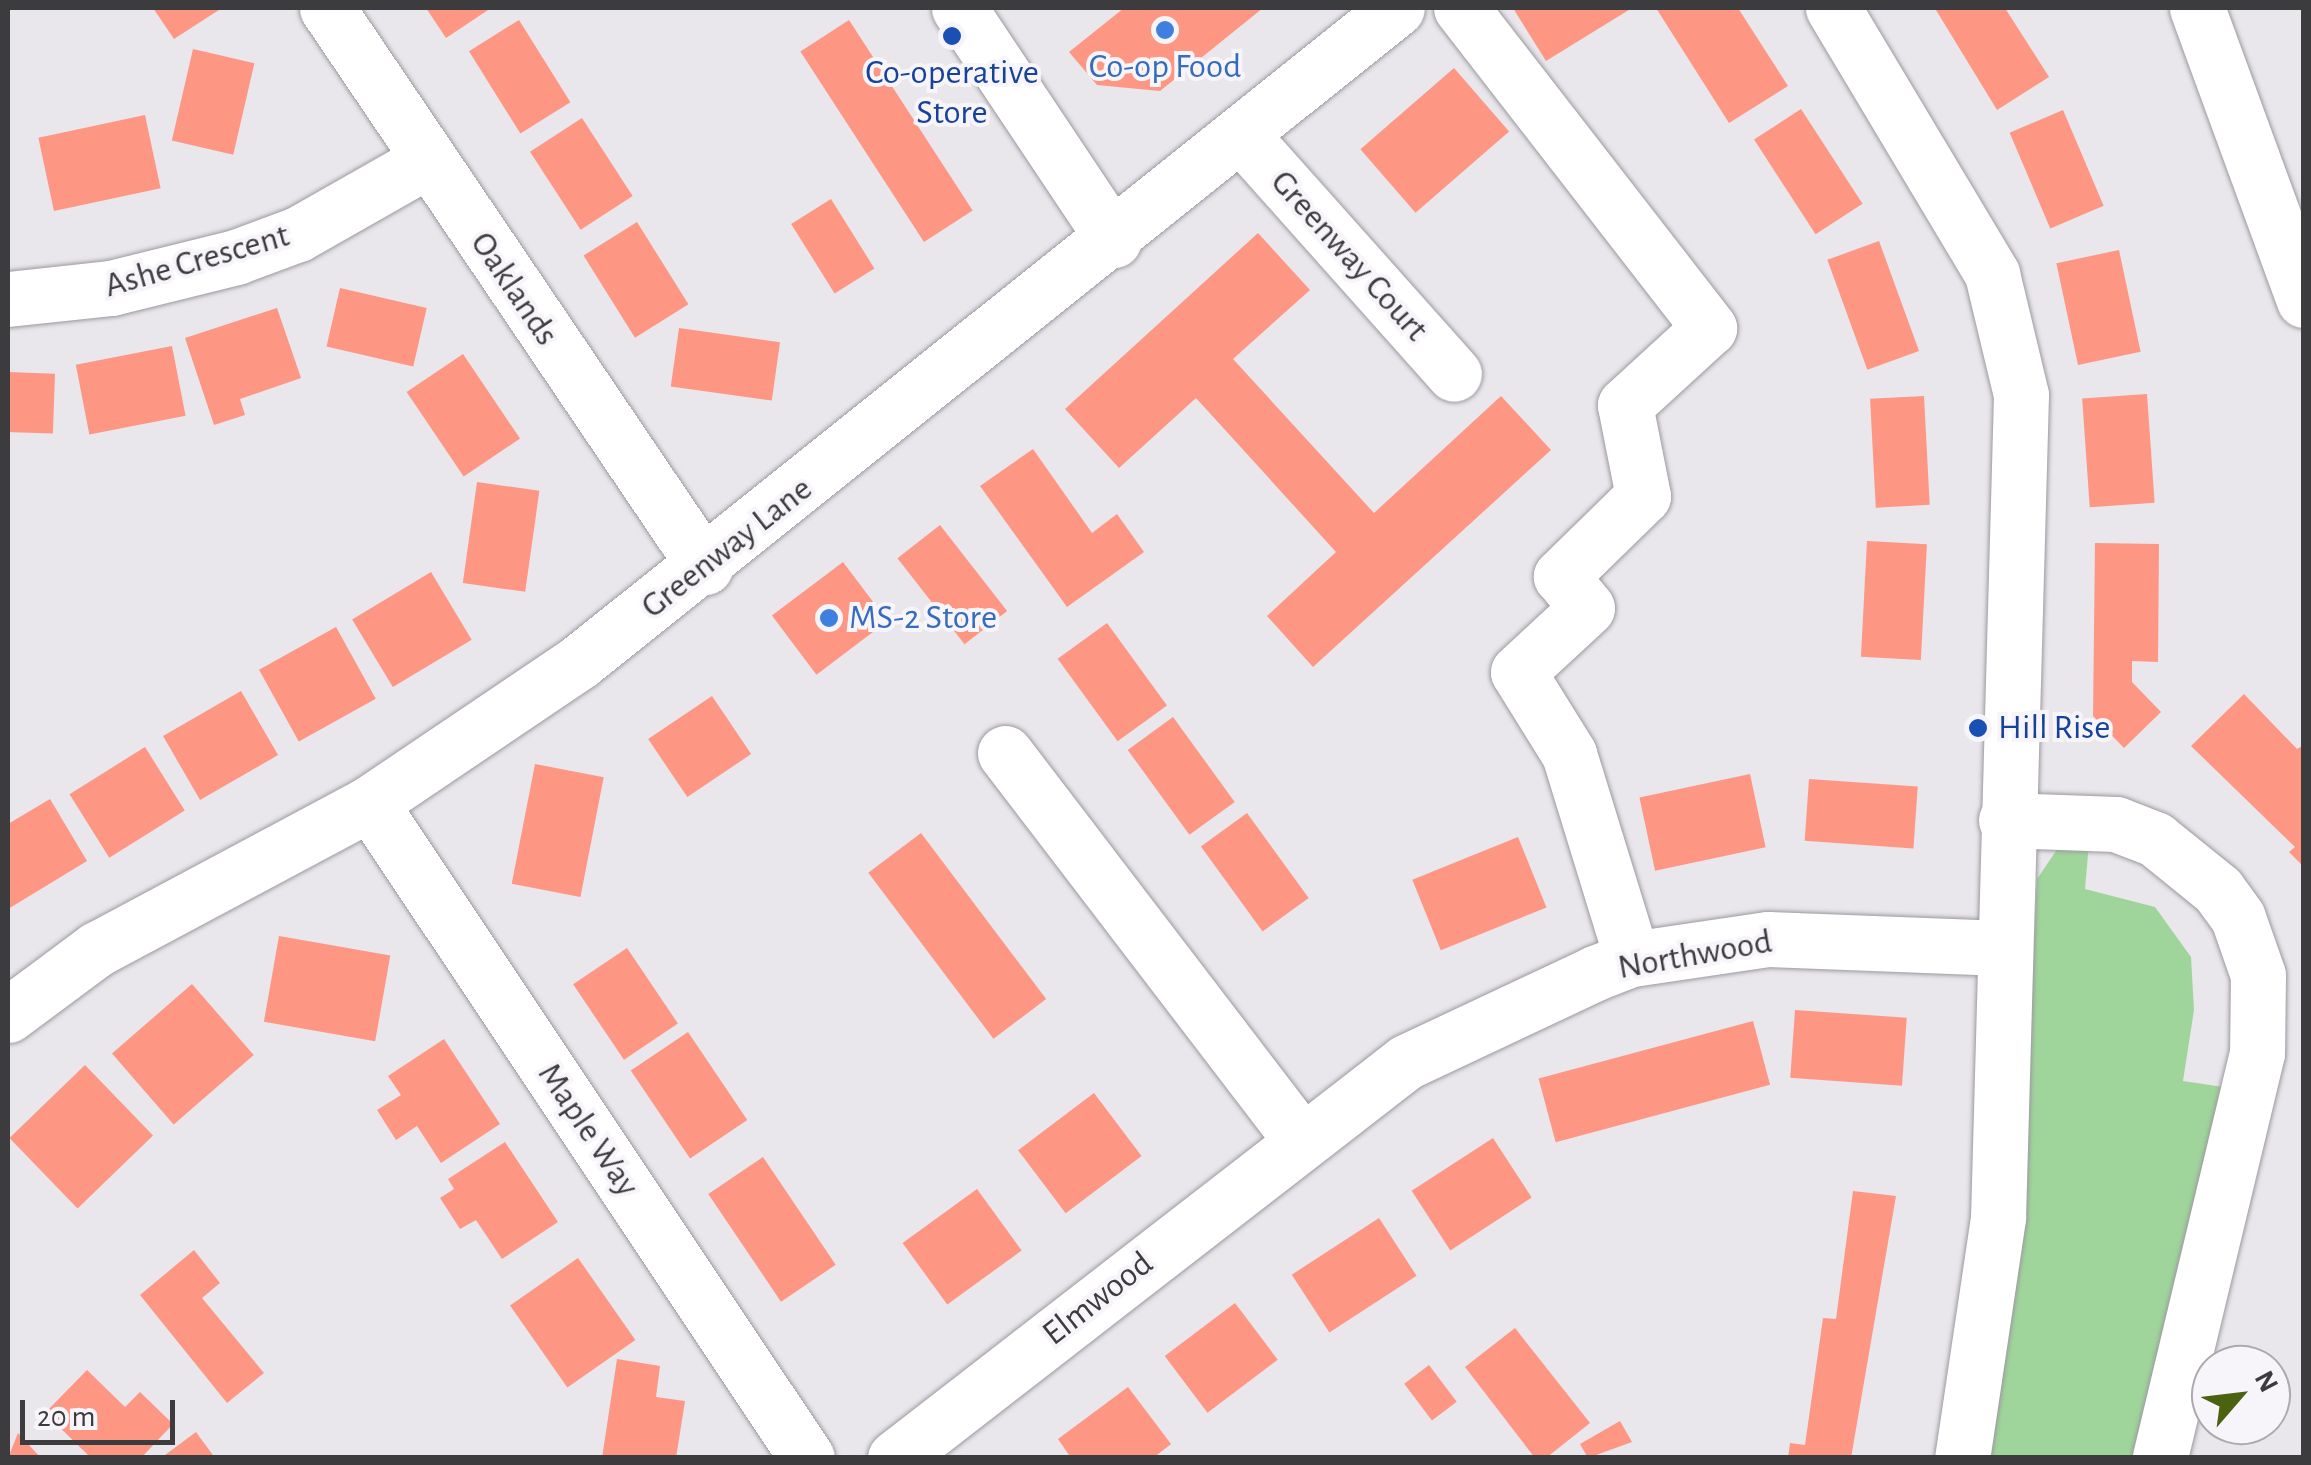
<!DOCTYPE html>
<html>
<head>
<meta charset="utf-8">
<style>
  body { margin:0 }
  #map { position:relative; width:2311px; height:1465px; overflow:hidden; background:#e9e6ec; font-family:"Alegreya Sans",sans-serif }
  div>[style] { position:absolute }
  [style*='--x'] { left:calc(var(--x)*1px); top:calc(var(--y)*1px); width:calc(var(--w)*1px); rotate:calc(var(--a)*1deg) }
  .green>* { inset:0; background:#9fd59b }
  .building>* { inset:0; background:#fe9684; transform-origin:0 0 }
  .roads { filter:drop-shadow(0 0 2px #9c999f) drop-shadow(0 0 2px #9c999f) }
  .minor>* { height:55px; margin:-27.5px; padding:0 27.5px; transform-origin:27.5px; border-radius:27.5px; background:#fff }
  .dots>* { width:28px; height:28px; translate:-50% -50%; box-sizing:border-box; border:5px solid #f7f4fa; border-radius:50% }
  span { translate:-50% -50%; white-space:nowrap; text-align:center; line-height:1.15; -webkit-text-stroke:8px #f7f4fa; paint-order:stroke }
  .shop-label { font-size:35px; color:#366cbe }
  .left { translate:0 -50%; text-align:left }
  .transit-label { font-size:35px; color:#164399 }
  .street-label { font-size:35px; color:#3c3b3e }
  .frame { position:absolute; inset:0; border:10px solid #3c3b3e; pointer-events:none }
  .north { position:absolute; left:2191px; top:1345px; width:100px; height:100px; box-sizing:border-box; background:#f7f4fa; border:2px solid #acaaaf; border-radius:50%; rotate:62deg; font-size:28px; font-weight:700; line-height:40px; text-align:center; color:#3c3b3e }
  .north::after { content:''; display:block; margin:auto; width:35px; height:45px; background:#4b6311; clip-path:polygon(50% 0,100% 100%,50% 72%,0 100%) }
  .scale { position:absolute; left:20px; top:1400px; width:155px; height:45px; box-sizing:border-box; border:5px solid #3c3b3e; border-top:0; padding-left:12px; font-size:30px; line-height:35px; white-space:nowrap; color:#3c3b3e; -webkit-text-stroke:8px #f7f4fa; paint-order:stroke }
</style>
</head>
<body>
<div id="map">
  <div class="green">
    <div style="clip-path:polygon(2089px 843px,2085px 889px,2155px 907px,2191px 957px,2194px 1010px,2183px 1081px,2230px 1088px,2137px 1457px,1987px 1458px,2021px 1205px,2037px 879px,2060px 845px)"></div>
  </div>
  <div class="building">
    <div style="clip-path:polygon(153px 8px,222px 8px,174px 39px)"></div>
    <div style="clip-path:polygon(426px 8px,491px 8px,446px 38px)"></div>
    <div style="clip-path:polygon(1124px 8px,1263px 8px,1160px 91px,1097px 85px,1069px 52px)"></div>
    <div style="clip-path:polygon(1513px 8px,1632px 8px,1546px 61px)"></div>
    <div style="clip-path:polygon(1656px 8px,1738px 8px,1788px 86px,1729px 123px)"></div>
    <div style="clip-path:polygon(2005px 8px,2049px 77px,1997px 110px,1936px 10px)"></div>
    <div style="left:519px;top:20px;width:97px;height:59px;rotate:58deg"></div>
    <div style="left:849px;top:20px;width:227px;height:58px;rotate:57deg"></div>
    <div style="left:193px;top:49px;width:63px;height:94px;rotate:13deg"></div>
    <div style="left:1454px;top:68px;width:84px;height:124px;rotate:49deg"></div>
    <div style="left:1801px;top:109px;width:113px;height:56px;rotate:57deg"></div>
    <div style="left:2063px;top:110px;width:104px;height:58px;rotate:67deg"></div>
    <div style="left:145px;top:115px;width:75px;height:109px;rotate:78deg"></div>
    <div style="left:582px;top:118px;width:93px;height:62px;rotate:57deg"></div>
    <div style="left:831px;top:199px;width:82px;height:47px;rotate:58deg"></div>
    <div style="left:637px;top:222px;width:97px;height:63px;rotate:58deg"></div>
    <div style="clip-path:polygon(1258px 233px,1310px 290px,1233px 359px,1374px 513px,1501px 396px,1551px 450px,1313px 667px,1267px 616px,1336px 552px,1196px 398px,1119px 468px,1065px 409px)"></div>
    <div style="left:1879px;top:241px;width:117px;height:55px;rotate:70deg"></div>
    <div style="left:2119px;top:250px;width:104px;height:64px;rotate:78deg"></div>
    <div style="left:340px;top:288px;width:89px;height:60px;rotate:13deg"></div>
    <div style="clip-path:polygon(277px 308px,301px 378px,240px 399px,245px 415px,214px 425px,185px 338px)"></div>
    <div style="left:679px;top:328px;width:102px;height:59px;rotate:8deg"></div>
    <div style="left:172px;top:346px;width:71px;height:98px;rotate:79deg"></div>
    <div style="left:463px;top:354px;width:102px;height:68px;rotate:56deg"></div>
    <div style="left:8px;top:372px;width:47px;height:60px;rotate:2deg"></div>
    <div style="left:2147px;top:394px;width:109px;height:65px;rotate:86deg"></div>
    <div style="left:1924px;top:396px;width:109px;height:54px;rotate:87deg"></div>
    <div style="clip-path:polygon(1033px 449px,1092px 533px,1117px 514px,1144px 552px,1067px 607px,980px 486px)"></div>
    <div style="left:477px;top:482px;width:63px;height:102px;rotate:8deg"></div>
    <div style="left:940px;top:525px;width:109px;height:54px;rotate:52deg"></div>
    <div style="left:1867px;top:541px;width:60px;height:116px;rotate:3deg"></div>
    <div style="clip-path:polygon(2095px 543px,2159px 544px,2158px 662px,2132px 661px,2132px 682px,2161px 712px,2124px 748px,2093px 716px)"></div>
    <div style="left:843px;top:562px;width:74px;height:89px;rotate:53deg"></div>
    <div style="left:431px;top:572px;width:79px;height:92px;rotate:59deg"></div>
    <div style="left:1107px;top:623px;width:102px;height:61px;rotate:54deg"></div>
    <div style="left:336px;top:627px;width:82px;height:88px;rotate:61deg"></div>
    <div style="left:241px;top:691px;width:74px;height:90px;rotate:60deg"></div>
    <div style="clip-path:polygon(2244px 694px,2297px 749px,2304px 745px,2304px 867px,2289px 852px,2295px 847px,2191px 746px)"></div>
    <div style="left:712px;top:696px;width:70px;height:77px;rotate:56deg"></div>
    <div style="left:1173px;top:717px;width:105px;height:56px;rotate:54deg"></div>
    <div style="left:145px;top:747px;width:75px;height:89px;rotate:58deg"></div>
    <div style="left:535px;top:764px;width:70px;height:122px;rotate:11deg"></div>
    <div style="left:1750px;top:774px;width:75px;height:113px;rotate:78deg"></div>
    <div style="left:1809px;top:779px;width:109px;height:62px;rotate:4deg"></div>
    <div style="clip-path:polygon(50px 799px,87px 861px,8px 909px,8px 824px)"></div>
    <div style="left:1247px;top:813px;width:105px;height:57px;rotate:54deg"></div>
    <div style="left:921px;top:833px;width:208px;height:66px;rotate:53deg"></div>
    <div style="left:1518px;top:837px;width:76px;height:114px;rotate:68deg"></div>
    <div style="left:279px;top:936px;width:113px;height:87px;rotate:10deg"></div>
    <div style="left:627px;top:948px;width:91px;height:65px;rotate:56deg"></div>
    <div style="left:192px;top:984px;width:94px;height:106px;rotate:49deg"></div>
    <div style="left:1795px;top:1010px;width:112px;height:68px;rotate:4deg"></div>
    <div style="left:1753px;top:1021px;width:66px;height:222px;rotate:75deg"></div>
    <div style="left:688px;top:1032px;width:106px;height:69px;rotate:56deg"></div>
    <div style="clip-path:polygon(444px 1039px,500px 1124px,441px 1163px,417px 1126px,396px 1140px,377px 1110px,401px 1095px,388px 1076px)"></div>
    <div style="left:85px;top:1065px;width:98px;height:105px;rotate:46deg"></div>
    <div style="left:1094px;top:1093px;width:79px;height:95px;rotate:53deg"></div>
    <div style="left:1493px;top:1138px;width:71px;height:97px;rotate:57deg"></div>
    <div style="clip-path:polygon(505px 1142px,558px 1222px,502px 1259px,476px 1220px,460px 1229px,440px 1198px,454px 1189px,448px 1179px)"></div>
    <div style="left:763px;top:1157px;width:130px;height:66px;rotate:56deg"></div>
    <div style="left:977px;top:1189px;width:76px;height:92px;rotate:54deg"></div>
    <div style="clip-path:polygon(1853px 1191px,1896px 1196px,1851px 1458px,1788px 1458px,1790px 1443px,1805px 1445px,1823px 1318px,1836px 1319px)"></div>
    <div style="left:1379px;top:1218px;width:69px;height:104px;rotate:57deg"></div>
    <div style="clip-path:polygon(194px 1250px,220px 1283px,202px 1298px,264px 1373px,227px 1403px,140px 1295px)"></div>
    <div style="left:578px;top:1258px;width:100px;height:83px;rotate:55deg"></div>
    <div style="left:1235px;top:1303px;width:71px;height:88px;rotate:53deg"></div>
    <div style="clip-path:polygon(1515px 1328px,1590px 1423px,1546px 1458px,1535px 1458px,1465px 1367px)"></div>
    <div style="clip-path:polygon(617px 1359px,660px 1366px,656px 1397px,685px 1401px,676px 1458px,602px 1458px)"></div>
    <div style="left:1429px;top:1365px;width:46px;height:31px;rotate:53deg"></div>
    <div style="clip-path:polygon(87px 1370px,125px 1407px,140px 1392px,173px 1424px,141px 1458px,91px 1458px,45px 1413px)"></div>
    <div style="clip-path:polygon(1128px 1387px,1171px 1444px,1153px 1458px,1071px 1458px,1058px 1439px)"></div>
    <div style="clip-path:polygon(1620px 1421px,1632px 1442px,1588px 1458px,1580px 1444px)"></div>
    <div style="clip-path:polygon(196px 1432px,215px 1458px,161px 1458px)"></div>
    <div style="clip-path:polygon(18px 1433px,41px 1458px,8px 1458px)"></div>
  </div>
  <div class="roads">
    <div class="minor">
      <div style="--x:327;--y:8;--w:675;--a:55.93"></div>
      <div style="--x:959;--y:8;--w:279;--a:56.3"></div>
      <div style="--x:1461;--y:8;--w:405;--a:52.2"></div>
      <div style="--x:1709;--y:328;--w:114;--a:137.5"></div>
      <div style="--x:1625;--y:405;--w:93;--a:78.8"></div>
      <div style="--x:1643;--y:496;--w:115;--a:135.7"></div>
      <div style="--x:1561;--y:576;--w:41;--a:50.9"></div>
      <div style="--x:1587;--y:608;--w:94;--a:137.2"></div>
      <div style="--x:1518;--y:672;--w:97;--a:58.1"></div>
      <div style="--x:1569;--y:754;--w:214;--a:72.9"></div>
      <div style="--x:1833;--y:8;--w:310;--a:59.1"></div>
      <div style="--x:1992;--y:274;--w:124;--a:76.5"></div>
      <div style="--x:2021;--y:395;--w:823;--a:91.6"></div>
      <div style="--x:1998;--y:1218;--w:243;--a:98.5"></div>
      <div style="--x:2197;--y:8;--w:311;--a:69.9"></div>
      <div style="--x:1243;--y:137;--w:317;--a:48.3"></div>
      <div style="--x:8;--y:299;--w:104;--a:-6.1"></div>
      <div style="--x:111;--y:288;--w:129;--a:-13.9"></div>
      <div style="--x:236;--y:257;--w:66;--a:-20.4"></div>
      <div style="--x:298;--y:234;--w:150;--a:-29.6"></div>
      <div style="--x:1005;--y:753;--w:487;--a:52.6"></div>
      <div style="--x:370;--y:803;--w:787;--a:56.29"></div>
      <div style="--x:2006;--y:820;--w:110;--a:2.1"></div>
      <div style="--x:2116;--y:824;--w:42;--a:21"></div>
      <div style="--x:2155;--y:839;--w:81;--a:39"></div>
      <div style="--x:2218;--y:890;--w:34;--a:54"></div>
      <div style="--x:2238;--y:918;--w:60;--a:70.7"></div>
      <div style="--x:2258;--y:975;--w:78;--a:90.7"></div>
      <div style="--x:2257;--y:1053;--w:416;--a:103.5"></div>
      <div style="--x:8;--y:1015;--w:111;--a:-36.6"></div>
      <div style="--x:97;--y:949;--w:310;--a:-28.1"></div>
      <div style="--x:370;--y:803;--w:252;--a:-34"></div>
      <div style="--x:579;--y:662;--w:1047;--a:-38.64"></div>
      <div style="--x:895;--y:1458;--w:646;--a:-37.77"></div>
      <div style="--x:1406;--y:1062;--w:209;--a:-25.2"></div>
      <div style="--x:1595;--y:973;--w:40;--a:-21"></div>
      <div style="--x:1632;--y:959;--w:137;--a:-8.4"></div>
      <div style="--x:1768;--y:939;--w:235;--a:2.2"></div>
    </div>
  </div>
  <div class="dots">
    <div style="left:1165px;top:30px;background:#3f7fe0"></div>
    <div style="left:952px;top:36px;background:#1a4fb4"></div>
    <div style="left:829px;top:618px;background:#3f7fe0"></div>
    <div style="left:1978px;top:728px;background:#1a4fb4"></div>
  </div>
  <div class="shop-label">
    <span style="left:1165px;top:67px">Co-op Food</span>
    <span class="left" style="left:849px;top:618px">MS-2 Store</span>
  </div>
  <div class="transit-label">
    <span style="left:952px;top:93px">Co-operative<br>Store</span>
    <span class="left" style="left:1998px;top:728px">Hill Rise</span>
  </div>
  <div class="street-label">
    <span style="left:1349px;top:256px;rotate:48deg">Greenway Court</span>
    <span style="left:197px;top:261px;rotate:-16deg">Ashe Crescent</span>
    <span style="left:514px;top:289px;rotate:56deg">Oaklands</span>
    <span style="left:727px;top:548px;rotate:-38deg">Greenway Lane</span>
    <span style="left:1695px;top:955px;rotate:-10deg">Northwood</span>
    <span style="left:588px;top:1130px;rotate:56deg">Maple Way</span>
    <span style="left:1098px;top:1299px;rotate:-38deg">Elmwood</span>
  </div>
  <div class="frame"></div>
  <div class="north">N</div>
  <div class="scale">20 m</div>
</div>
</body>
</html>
